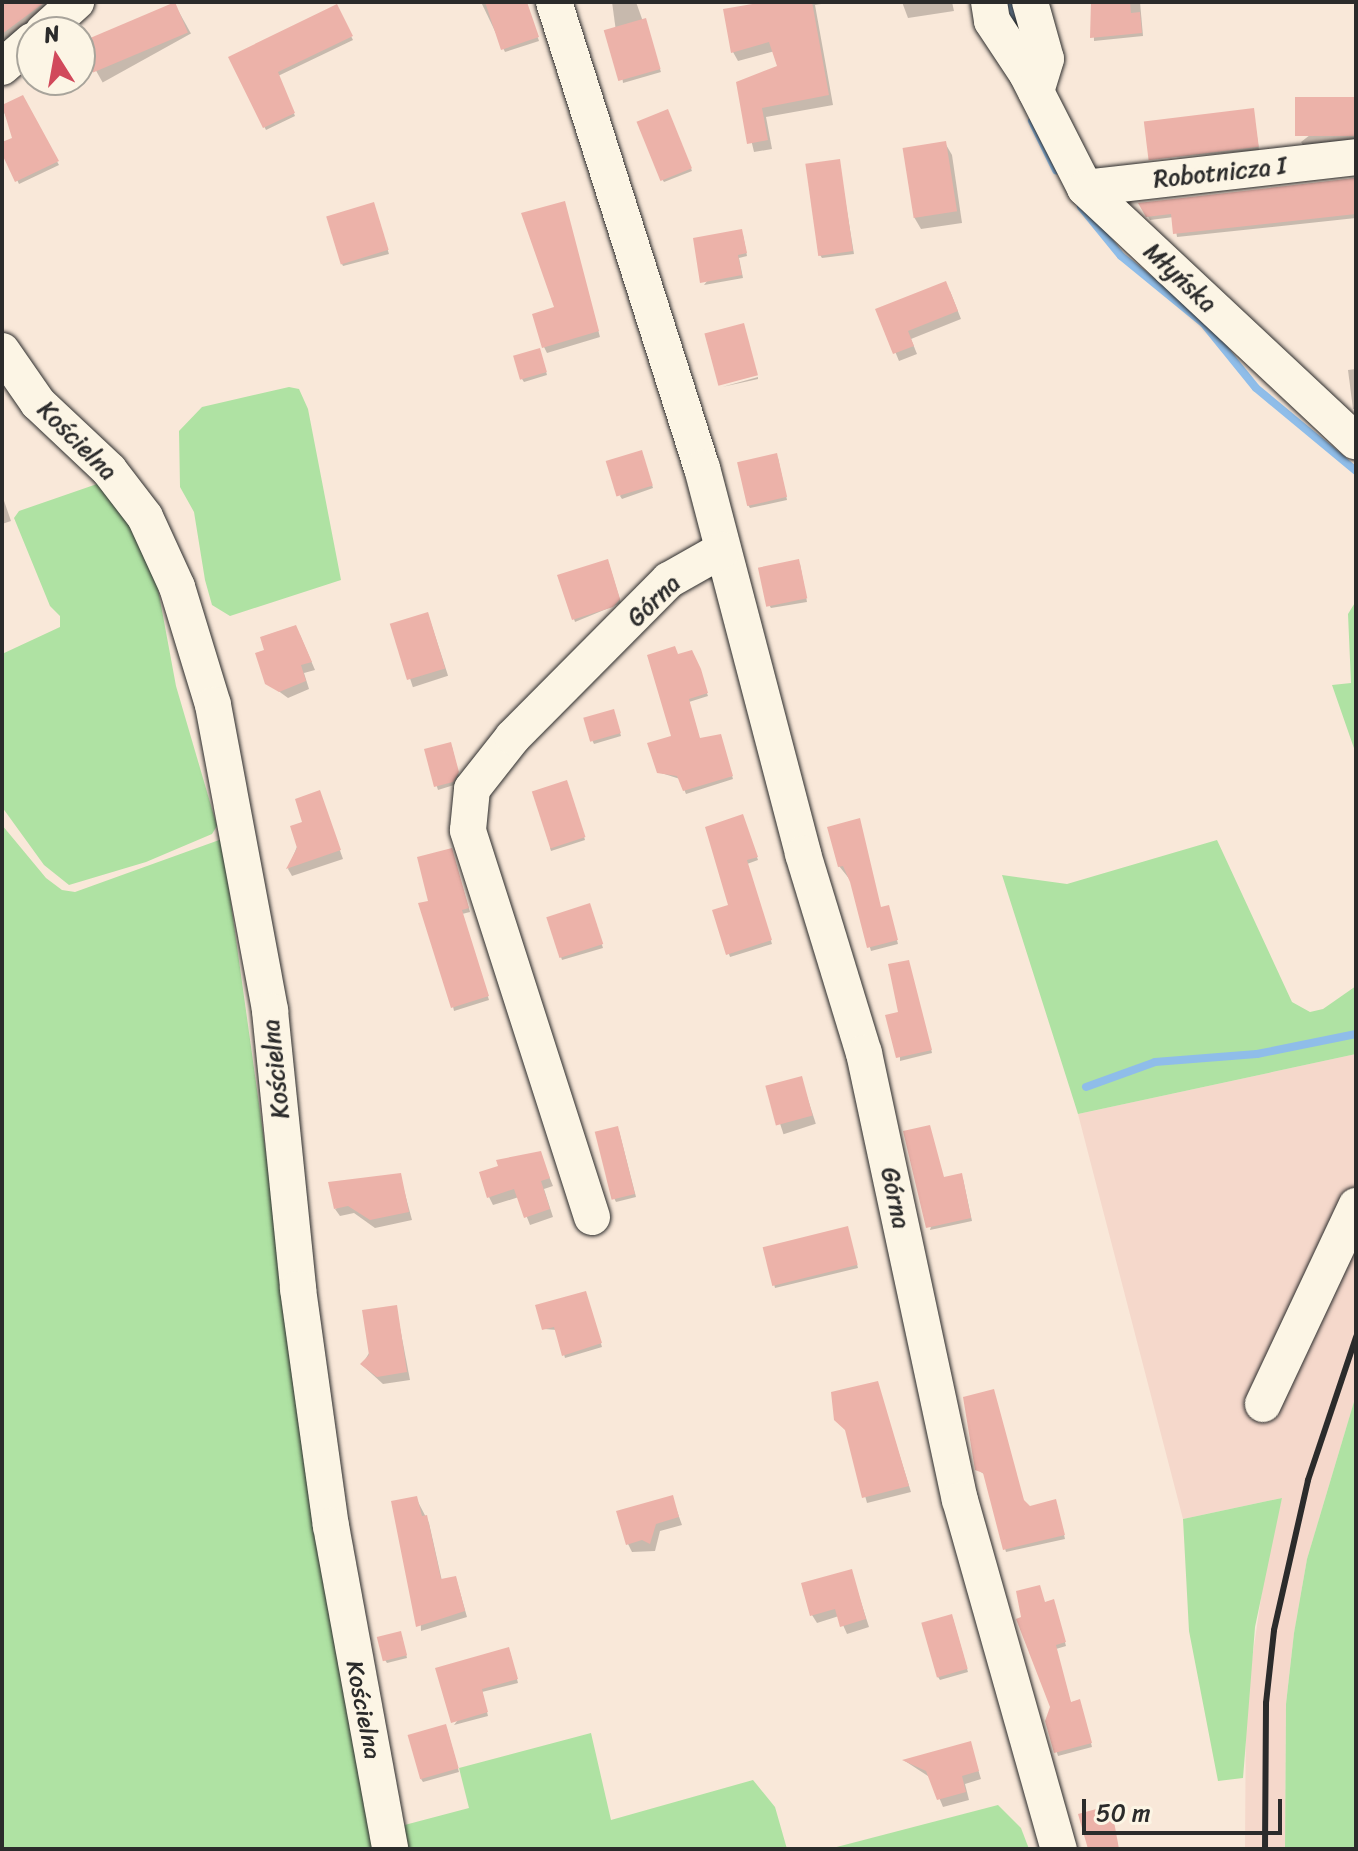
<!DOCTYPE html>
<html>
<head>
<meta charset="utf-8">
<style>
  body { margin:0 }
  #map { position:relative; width:1358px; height:1851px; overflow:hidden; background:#f9e8d9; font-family:Sriracha,sans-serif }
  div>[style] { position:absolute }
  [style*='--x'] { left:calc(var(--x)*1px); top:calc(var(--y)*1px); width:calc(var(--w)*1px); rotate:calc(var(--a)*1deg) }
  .built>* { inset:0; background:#f5d8cb }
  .green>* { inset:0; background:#afe2a3 }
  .shadow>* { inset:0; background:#0003; transform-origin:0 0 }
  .stream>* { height:8px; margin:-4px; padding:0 4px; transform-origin:4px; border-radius:4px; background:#8fbde9 }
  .building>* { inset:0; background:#ecb2a9; transform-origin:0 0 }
  .roads { filter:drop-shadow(0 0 2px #2b2b2b) drop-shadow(0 0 2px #2b2b2b) }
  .minor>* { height:36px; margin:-18px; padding:0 18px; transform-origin:18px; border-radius:18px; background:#fcf5e5 }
  .rail>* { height:6px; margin:-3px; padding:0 3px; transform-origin:3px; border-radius:3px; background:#2b2b2b }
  span { translate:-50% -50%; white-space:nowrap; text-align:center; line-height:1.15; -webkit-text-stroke:6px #fcf5e5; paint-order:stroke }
  .street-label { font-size:24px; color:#2b2b2b }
  .frame { position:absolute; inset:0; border:4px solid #2b2b2b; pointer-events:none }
  .north { position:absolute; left:16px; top:16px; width:80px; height:80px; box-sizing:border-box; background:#fcf5e5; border:2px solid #a8a49b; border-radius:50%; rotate:349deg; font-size:22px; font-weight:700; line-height:32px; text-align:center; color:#2b2b2b }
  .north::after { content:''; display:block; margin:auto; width:28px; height:36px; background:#d1495b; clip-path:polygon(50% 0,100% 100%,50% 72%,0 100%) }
  .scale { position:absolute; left:1082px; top:1799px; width:200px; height:36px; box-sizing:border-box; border:4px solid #2b2b2b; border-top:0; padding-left:10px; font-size:24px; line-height:28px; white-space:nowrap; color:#2b2b2b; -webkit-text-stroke:6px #fcf5e5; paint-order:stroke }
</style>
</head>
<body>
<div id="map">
  <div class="built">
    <div style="clip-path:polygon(1356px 1054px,1356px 1395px,1307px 1559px,1294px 1633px,1286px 1704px,1285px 1849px,1245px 1849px,1246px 1701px,1268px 1550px,1282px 1498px,1183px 1519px,1078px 1114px)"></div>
  </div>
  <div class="green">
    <div style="clip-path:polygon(289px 387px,299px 389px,308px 409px,341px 580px,230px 616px,212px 605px,205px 580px,194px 512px,180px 487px,179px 431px,202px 407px)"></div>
    <div style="clip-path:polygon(97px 484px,110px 492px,159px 570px,158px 589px,176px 686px,217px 826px,212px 834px,146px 862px,69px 885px,44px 865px,2px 807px,2px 654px,60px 627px,60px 616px,50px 606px,14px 518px,19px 511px)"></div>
    <div style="clip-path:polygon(1356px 601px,1356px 754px,1332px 685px,1351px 683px,1348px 614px)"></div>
    <div style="clip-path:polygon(2px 825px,46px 878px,62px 890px,75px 892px,222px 839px,335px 1648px,377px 1849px,2px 1849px)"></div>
    <div style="clip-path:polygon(1217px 840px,1292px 1002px,1310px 1012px,1323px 1009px,1356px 986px,1356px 1054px,1078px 1114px,1002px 875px,1067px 884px)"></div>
    <div style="clip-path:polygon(1356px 1395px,1356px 1849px,1285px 1849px,1286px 1704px,1294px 1633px,1307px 1559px)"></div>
    <div style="clip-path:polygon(1282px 1498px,1255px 1627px,1243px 1778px,1218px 1781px,1189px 1631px,1183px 1519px)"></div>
    <div style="clip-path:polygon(591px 1733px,611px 1820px,753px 1780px,775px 1807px,787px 1849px,402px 1849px,397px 1827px,469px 1808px,459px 1768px)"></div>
    <div style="clip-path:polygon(998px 1805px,1021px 1828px,1029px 1849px,829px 1849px)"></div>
  </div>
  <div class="shadow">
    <div style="clip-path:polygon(2px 2px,57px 2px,2px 43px)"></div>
    <div style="clip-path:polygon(481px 2px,526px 2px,539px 41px,505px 52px)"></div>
    <div style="clip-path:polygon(612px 2px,636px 2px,661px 72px,623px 83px)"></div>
    <div style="clip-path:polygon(774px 2px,834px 2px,815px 5px,833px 105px,766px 117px,772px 149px,754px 152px,738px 84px,780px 67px,775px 51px,738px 61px,733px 52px)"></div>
    <div style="clip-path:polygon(902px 2px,952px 2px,954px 11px,908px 18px)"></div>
    <div style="clip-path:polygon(1093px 2px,1140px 2px,1143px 36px,1094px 41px)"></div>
    <div style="left:174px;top:3px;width:35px;height:101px;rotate:61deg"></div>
    <div style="clip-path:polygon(336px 6px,353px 40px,278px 76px,295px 116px,266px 130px,231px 58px)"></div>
    <div style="clip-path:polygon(22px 98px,59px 165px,19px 184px,2px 149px,15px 139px,2px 107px)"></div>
    <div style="clip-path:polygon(1356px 99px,1356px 142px,1303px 145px,1301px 142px)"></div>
    <div style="clip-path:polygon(1253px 110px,1259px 150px,1151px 159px)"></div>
    <div style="clip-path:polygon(669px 115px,692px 171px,664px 182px,662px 179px)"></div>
    <div style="clip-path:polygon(945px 143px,952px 155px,962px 223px,921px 229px,914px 217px)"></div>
    <div style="clip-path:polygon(839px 162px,854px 254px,822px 258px,820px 255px)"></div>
    <div style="clip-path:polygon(1356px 178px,1356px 218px,1177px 237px,1174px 217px,1150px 220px,1141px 205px)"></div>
    <div style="clip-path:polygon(564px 203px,600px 337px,547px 353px,544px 347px,557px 308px)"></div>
    <div style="clip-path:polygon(375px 208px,389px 254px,343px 266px,341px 262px)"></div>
    <div style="clip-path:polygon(743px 235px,747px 256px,739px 258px,743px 278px,704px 285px)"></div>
    <div style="clip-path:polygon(950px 291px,961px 319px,911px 339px,917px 354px,899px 361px,878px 310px)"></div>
    <div style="clip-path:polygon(541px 354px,547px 375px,524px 382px,522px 379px)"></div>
    <div style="clip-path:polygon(1356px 369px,1356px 409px,1353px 409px,1348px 370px)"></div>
    <div style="clip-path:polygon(758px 377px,758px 379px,722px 387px)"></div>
    <div style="clip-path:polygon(642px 456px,653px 488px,622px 499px,620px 496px)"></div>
    <div style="clip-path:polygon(778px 458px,787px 500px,750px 508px,748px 505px)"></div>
    <div style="clip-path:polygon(2px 495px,11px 521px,2px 524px)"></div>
    <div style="clip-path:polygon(609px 564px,621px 603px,575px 622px,574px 619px)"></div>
    <div style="clip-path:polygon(800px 564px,807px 602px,771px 608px,769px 605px)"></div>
    <div style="left:428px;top:614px;width:65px;height:37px;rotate:72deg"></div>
    <div style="clip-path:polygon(300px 635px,315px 670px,304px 673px,309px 689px,288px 698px,266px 682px)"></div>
    <div style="clip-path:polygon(693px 655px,708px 696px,689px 702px,700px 740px,721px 739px,733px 779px,686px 794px,680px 779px,658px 772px,673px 738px,677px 656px)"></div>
    <div style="clip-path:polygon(615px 715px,621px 736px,594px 744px,592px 740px)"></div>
    <div style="clip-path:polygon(452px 747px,459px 776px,454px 785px,438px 790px,426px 750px)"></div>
    <div style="clip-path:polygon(568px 785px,585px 840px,551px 851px,550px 848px)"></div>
    <div style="clip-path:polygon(319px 792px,343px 859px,292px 876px,288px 869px)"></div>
    <div style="clip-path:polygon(744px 820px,758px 860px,747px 864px,772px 944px,730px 957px,714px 912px,731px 906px)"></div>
    <div style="clip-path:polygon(829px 828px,881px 909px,889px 911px,898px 944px,871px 951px,851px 881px,839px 866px)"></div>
    <div style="clip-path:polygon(452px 853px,470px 912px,462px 914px,489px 1000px,454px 1011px,430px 902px)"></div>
    <div style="clip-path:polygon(591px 909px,603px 948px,562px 960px,561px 957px)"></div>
    <div style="clip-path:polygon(909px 965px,932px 1053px,900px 1061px,900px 1013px)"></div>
    <div style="left:801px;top:1078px;width:48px;height:34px;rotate:72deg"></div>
    <div style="clip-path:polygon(619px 1131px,636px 1197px,616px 1202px,614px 1198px)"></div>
    <div style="clip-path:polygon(540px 1154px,553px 1186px,544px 1189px,553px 1217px,530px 1225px,519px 1197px,493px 1205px,489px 1197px)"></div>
    <div style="clip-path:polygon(400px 1175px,412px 1220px,375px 1228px,354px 1213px,340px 1216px,335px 1209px)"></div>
    <div style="clip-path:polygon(944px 1179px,963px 1179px,972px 1221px,930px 1230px)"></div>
    <div style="clip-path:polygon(848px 1231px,858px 1268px,775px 1288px,774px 1284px)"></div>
    <div style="clip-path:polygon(586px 1297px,602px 1347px,565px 1358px,557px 1330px,544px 1329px)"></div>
    <div style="clip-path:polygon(396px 1307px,410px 1380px,383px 1384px,362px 1365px)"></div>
    <div style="clip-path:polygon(877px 1383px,911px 1492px,867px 1503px,848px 1433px,836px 1419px)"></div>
    <div style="clip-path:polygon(965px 1399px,1025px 1503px,1030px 1508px,1057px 1505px,1065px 1539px,1006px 1552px,985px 1475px,977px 1469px)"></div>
    <div style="clip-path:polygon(672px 1497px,682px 1525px,660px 1531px,655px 1551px,632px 1552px,628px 1544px)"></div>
    <div style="clip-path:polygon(416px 1498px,429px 1523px,442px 1581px,456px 1578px,467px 1617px,421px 1631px)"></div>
    <div style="clip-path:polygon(851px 1571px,869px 1627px,847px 1634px,839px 1616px,817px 1623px,812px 1615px)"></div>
    <div style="clip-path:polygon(1045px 1604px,1055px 1605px,1066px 1646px,1056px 1649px,1071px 1704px,1081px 1705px,1092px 1747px,1058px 1756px,1047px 1721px,1052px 1707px)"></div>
    <div style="clip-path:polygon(953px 1619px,968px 1672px,940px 1680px,938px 1677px)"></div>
    <div style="clip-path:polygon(402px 1637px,407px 1658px,387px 1663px,385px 1660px)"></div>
    <div style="clip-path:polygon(510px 1652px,518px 1683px,482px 1692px,488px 1716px,454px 1725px)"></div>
    <div style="clip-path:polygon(447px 1729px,459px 1772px,423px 1782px,421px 1779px)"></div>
    <div style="clip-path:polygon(970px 1743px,981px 1779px,965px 1784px,969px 1800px,943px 1807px,931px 1778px,905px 1761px)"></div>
  </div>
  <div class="stream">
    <div style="--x:1011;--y:2;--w:33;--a:76"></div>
    <div style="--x:1032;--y:121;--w:55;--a:63.9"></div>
    <div style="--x:1081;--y:207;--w:63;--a:50.8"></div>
    <div style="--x:1121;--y:256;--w:107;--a:39.3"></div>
    <div style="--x:1204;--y:324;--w:82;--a:50.9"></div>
    <div style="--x:1256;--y:388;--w:130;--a:39.7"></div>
    <div style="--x:1086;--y:1087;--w:73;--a:-19.9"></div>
    <div style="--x:1155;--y:1062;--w:102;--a:-4.5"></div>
    <div style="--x:1257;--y:1054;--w:101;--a:-11.4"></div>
  </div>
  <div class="building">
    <div style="clip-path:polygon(2px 2px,45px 2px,2px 34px)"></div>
    <div style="left:175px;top:2px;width:33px;height:103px;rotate:67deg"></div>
    <div style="clip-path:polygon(485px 2px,527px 2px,539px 37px,501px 50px)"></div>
    <div style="clip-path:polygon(764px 2px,812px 2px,829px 95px,762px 108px,768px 140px,747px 144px,736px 82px,777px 66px,769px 42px,731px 53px,723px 9px)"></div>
    <div style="clip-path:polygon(1091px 2px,1130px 2px,1131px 13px,1140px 12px,1142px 33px,1090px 38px)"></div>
    <div style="clip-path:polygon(337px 4px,353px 36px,278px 72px,295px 113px,263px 128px,228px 57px)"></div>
    <div style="left:646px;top:18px;width:53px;height:44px;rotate:74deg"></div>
    <div style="clip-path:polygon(23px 95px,59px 161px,15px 182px,2px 154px,2px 142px,12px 138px,2px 105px)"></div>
    <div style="left:1356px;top:97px;width:39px;height:61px;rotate:90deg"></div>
    <div style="left:1254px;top:108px;width:39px;height:111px;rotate:83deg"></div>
    <div style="left:668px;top:109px;width:64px;height:34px;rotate:68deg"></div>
    <div style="left:946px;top:141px;width:71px;height:44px;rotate:81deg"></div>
    <div style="left:840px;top:159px;width:93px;height:35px;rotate:82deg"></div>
    <div style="clip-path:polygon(1356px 178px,1356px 214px,1173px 234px,1171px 214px,1146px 217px,1138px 203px)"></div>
    <div style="clip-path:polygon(565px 201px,599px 331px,542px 348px,532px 314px,554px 307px,521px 213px)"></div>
    <div style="left:374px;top:202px;width:50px;height:50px;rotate:73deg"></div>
    <div style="clip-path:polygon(742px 229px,747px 253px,738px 255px,742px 275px,700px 283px,693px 238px)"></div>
    <div style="clip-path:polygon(946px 281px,958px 311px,908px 331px,914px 346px,893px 354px,875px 309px)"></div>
    <div style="left:744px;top:323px;width:54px;height:41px;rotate:75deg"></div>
    <div style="left:540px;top:348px;width:25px;height:28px;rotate:74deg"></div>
    <div style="left:642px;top:450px;width:37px;height:38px;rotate:73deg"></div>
    <div style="left:777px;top:453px;width:45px;height:41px;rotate:77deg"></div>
    <div style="clip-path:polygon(608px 559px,620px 599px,613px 607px,572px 620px,557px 575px)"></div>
    <div style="left:799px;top:559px;width:40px;height:42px;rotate:78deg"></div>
    <div style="left:428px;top:612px;width:59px;height:40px;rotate:73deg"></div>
    <div style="clip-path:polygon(296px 625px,312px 662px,301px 665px,306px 681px,279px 692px,265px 684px,255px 653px,264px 650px,260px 637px)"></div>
    <div style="clip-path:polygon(675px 646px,678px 654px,692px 650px,701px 669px,708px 693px,689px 699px,700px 738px,721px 734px,733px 776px,683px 791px,677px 776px,657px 773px,647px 743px,671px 736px,647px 655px)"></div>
    <div style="left:614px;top:709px;width:25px;height:32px;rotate:74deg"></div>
    <div style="clip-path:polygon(451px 742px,459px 772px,453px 782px,434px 787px,424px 749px)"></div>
    <div style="left:567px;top:780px;width:60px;height:37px;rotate:72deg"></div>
    <div style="clip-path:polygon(320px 790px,341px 850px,286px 869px,297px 848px,290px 826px,302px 822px,295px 799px)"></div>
    <div style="clip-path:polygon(743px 814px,758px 857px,747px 860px,772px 940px,726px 955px,712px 910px,728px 905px,705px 827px)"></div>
    <div style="clip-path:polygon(860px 818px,881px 907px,889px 905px,898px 940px,867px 948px,850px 882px,843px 866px,838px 867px,827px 827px)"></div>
    <div style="clip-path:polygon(452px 848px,469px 908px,462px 910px,489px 996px,451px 1008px,418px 903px,428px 901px,417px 857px)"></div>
    <div style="left:590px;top:903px;width:43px;height:46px;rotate:72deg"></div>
    <div style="clip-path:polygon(909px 960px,932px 1050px,896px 1058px,885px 1015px,898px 1012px,888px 964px)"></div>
    <div style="left:802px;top:1076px;width:41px;height:38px;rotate:75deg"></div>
    <div style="clip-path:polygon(930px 1125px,944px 1177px,962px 1173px,971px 1218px,926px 1228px,903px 1131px)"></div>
    <div style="left:618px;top:1126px;width:70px;height:24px;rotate:76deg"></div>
    <div style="clip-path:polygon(541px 1151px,550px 1178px,541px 1181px,550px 1209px,524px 1218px,514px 1189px,487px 1198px,479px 1172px,498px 1166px,496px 1160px)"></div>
    <div style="clip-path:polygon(401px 1173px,409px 1212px,370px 1220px,348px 1206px,334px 1209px,328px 1182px)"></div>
    <div style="left:848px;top:1226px;width:40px;height:88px;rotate:76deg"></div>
    <div style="clip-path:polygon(586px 1291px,602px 1343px,562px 1356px,554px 1327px,542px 1330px,535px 1305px)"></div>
    <div style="clip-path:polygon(397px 1305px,407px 1372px,377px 1377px,360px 1364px,369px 1355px,362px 1310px)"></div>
    <div style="clip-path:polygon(878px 1381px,909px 1486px,862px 1498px,845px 1430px,834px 1420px,831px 1392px)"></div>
    <div style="clip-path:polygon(994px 1389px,1024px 1500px,1030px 1506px,1056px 1499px,1065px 1535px,1003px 1550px,983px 1473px,975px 1470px,963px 1397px)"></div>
    <div style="clip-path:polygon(673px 1495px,679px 1517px,656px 1524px,650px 1544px,642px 1540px,626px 1545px,616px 1511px)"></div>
    <div style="clip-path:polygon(417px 1496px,422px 1516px,427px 1515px,441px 1579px,456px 1576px,465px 1611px,416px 1627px,391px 1501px)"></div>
    <div style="clip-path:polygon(852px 1569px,866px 1619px,840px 1627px,835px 1609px,810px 1616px,801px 1583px)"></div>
    <div style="clip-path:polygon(1040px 1585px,1045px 1602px,1054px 1599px,1066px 1642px,1056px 1645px,1071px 1702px,1080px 1699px,1092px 1743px,1054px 1753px,1045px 1721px,1050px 1707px,1016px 1619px,1021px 1617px,1016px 1591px)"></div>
    <div style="left:952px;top:1614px;width:57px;height:32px;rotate:74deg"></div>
    <div style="left:401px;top:1631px;width:25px;height:25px;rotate:76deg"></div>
    <div style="clip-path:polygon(509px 1647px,518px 1679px,482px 1689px,488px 1712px,451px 1723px,435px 1668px)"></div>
    <div style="left:446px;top:1724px;width:46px;height:40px;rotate:74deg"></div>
    <div style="clip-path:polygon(971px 1741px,979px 1771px,962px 1776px,966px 1792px,937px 1800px,926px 1771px,902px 1760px)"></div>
    <div style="clip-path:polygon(1111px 1805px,1119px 1849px,1088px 1849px,1078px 1814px)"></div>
  </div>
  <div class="roads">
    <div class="minor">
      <div style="--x:554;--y:2;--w:489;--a:72.4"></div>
      <div style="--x:702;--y:468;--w:399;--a:75.3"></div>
      <div style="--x:803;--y:854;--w:208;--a:73"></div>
      <div style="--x:864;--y:1053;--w:457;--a:77.9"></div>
      <div style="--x:960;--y:1500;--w:363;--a:74.2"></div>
      <div style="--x:989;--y:2;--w:19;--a:81"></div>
      <div style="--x:992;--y:21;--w:64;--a:56.6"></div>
      <div style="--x:1027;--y:74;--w:128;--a:63"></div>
      <div style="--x:1085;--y:188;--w:371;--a:43.1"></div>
      <div style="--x:1030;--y:2;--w:59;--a:74.3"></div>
      <div style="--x:1046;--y:59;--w:34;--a:107"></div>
      <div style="--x:43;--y:32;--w:45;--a:-42.3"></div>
      <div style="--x:2;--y:67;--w:40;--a:-41"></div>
      <div style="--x:1085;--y:188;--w:273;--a:-6.5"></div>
      <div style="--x:2;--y:351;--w:63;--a:55.3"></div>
      <div style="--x:38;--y:403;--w:98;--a:43.3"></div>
      <div style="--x:109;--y:470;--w:59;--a:52.5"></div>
      <div style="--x:145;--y:517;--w:77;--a:65.4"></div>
      <div style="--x:177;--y:587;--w:123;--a:73"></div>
      <div style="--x:213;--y:705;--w:311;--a:79.4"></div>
      <div style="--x:270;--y:1011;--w:279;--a:84.2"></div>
      <div style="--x:298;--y:1289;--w:239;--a:82.1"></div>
      <div style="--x:331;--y:1526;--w:328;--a:79.6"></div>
      <div style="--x:592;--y:1217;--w:406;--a:-107.8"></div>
      <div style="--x:468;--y:830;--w:41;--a:-84.4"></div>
      <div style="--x:472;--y:789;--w:66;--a:-51.7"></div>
      <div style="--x:513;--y:737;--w:221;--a:-45.2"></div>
      <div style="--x:669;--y:580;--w:61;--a:-29.5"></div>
      <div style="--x:1263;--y:1404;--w:219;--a:-64.8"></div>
    </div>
  </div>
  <div class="rail">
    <div style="--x:1265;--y:1849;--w:146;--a:-89.6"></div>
    <div style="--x:1266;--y:1703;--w:73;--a:-83.7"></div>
    <div style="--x:1274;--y:1630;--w:154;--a:-77.2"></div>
    <div style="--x:1308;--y:1480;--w:151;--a:-71.4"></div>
  </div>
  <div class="street-label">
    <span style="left:1220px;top:173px;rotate:-6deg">Robotnicza I</span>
    <span style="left:1180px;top:278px;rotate:43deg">Młyńska</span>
    <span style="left:77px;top:441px;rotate:45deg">Kościelna</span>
    <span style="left:654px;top:601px;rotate:-44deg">Górna</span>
    <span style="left:276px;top:1069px;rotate:-96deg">Kościelna</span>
    <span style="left:895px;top:1198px;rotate:78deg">Górna</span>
    <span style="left:363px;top:1710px;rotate:79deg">Kościelna</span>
  </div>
  <div class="frame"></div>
  <div class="north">N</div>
  <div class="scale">50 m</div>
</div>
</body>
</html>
